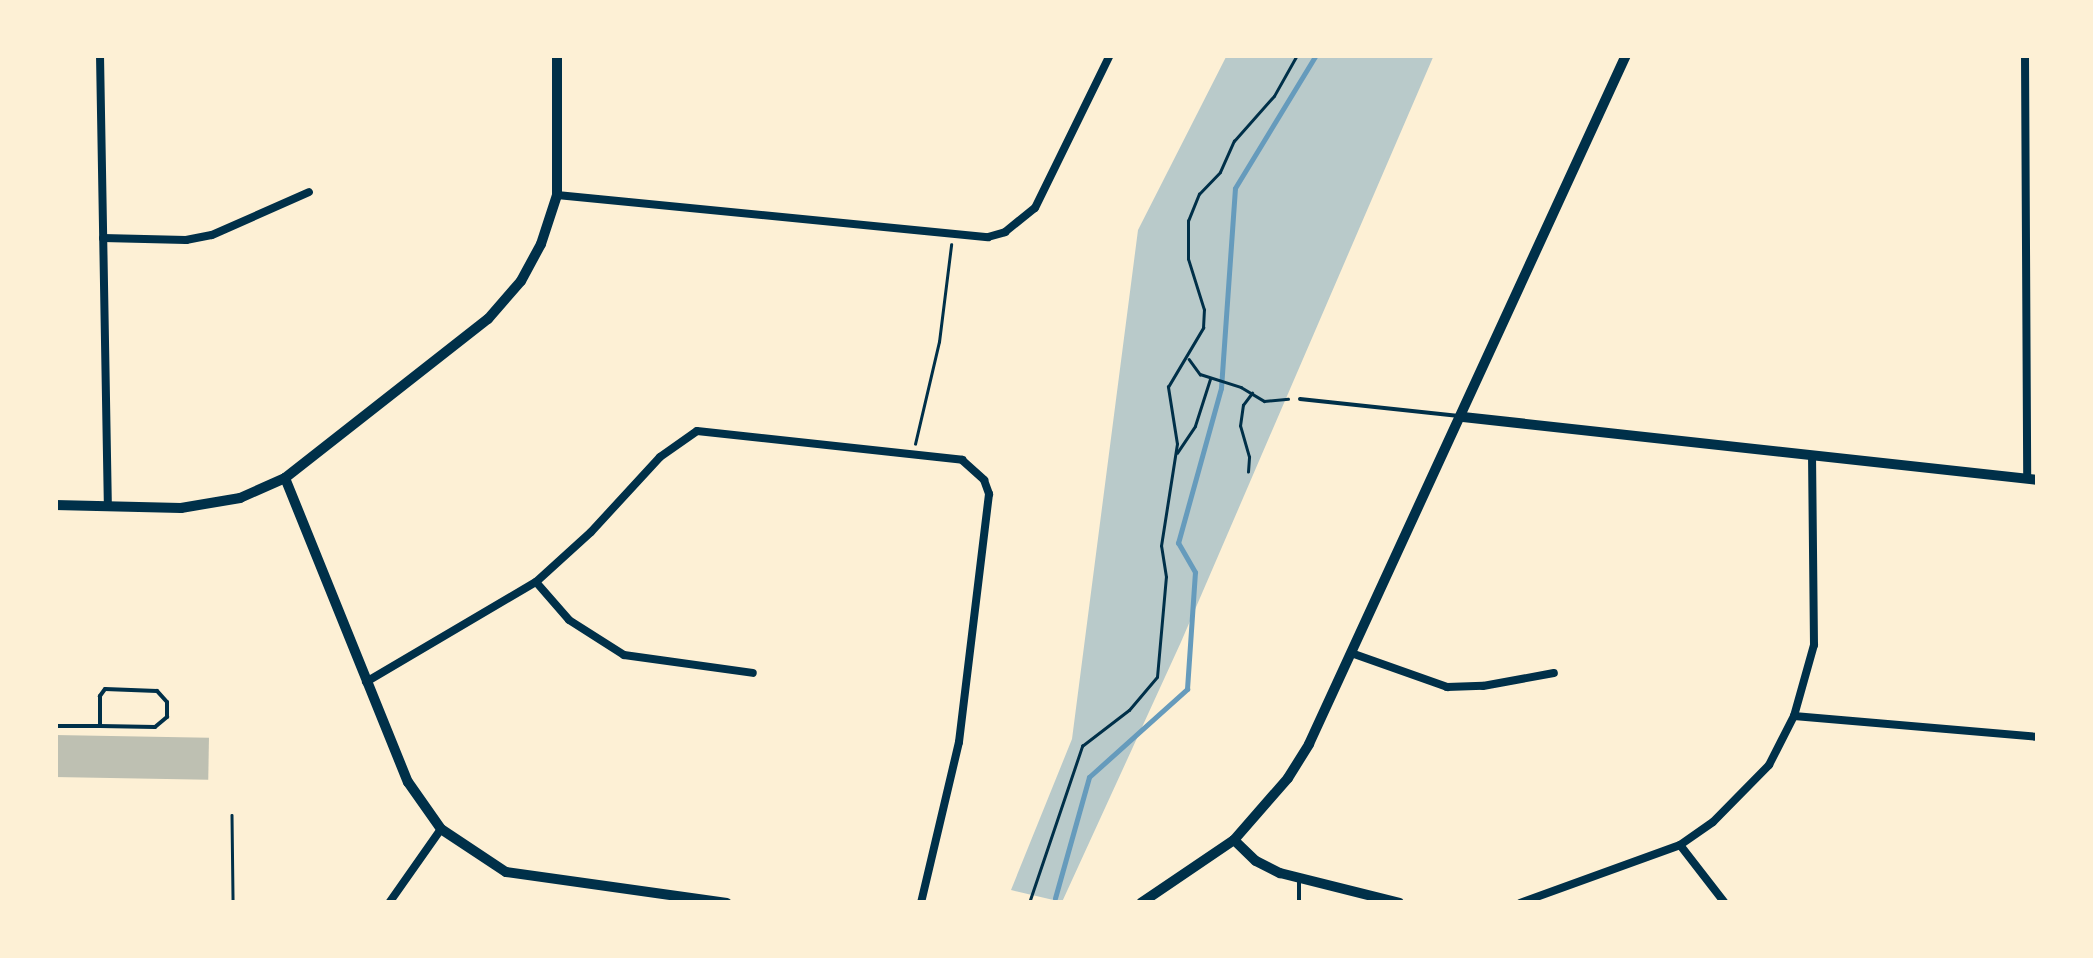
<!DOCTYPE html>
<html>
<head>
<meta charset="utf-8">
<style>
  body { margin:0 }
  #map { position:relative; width:2093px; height:958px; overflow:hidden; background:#fdf0d5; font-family:Overpass,sans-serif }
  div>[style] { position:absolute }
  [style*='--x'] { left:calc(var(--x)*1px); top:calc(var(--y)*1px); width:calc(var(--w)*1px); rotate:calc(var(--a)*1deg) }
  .green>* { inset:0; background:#b9caca }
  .stream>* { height:5px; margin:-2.5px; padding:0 2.5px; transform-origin:2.5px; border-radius:2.5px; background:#669bbc }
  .building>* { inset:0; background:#bec0b2; transform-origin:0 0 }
  .path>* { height:2.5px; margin:-1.25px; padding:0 1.25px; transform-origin:1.25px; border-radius:1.25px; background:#003049 }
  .service>* { height:4px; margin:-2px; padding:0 2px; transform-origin:2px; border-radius:2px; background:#003049 }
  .minor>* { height:8px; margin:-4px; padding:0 4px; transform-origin:4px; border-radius:4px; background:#003049 }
  .tertiary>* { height:10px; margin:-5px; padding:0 5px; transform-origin:5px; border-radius:5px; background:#003049 }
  span { translate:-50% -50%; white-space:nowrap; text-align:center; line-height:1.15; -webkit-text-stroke:9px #fdf0d5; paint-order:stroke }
  .frame { position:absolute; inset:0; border:58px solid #fdf0d5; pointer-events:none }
</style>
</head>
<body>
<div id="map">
  <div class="green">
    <div style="clip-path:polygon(1227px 55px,1434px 55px,1181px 642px,1062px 902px,1011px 890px,1072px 739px,1138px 230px)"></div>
  </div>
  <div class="stream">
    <div style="--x:1055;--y:898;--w:126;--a:-74.3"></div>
    <div style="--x:1089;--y:777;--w:132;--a:-41.9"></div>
    <div style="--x:1187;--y:689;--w:117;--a:-86.1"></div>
    <div style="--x:1195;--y:572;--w:34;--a:-120"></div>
    <div style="--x:1178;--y:543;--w:161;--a:-74.5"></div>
    <div style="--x:1221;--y:388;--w:200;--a:-86"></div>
    <div style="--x:1235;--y:188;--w:156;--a:-58.7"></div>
  </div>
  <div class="building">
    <div style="left:55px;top:735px;width:154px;height:42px;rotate:1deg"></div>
  </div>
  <div class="path">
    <div style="--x:1189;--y:359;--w:19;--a:54"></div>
    <div style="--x:1200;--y:374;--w:43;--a:17.6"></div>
    <div style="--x:1241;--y:387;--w:27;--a:31"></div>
    <div style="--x:1264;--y:401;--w:24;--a:-5"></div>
    <div style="--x:915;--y:444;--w:105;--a:-76.8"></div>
    <div style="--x:939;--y:342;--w:98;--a:-82.9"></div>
    <div style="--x:1177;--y:453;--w:32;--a:-56"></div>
    <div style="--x:1195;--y:426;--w:49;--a:-72.3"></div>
    <div style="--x:1248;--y:472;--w:15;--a:-86"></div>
    <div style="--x:1249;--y:457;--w:32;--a:-106"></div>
    <div style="--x:1240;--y:426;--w:21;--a:-82"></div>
    <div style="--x:1243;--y:405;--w:15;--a:-53"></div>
    <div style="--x:232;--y:815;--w:88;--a:89.3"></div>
    <div style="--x:1029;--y:903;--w:166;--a:-71.3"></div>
    <div style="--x:1082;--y:746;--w:59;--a:-37.5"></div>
    <div style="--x:1129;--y:710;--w:43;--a:-49.7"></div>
    <div style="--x:1157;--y:677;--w:100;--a:-84.9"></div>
    <div style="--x:1166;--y:577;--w:31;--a:-99"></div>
    <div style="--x:1161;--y:546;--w:103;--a:-81.1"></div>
    <div style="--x:1177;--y:444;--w:58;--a:-99"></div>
    <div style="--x:1168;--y:387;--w:69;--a:-59.3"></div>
    <div style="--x:1203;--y:328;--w:18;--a:-87"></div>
    <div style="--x:1204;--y:310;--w:53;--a:-107.4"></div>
    <div style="--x:1188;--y:259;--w:38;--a:-90"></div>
    <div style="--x:1188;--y:221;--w:29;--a:-68"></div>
    <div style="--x:1199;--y:194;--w:30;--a:-46"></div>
    <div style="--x:1220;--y:172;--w:34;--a:-66"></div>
    <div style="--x:1234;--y:141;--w:60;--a:-48.4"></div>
    <div style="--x:1274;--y:96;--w:47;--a:-60.7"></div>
  </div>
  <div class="service">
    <div style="--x:1300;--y:399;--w:160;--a:6.1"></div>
    <div style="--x:55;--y:726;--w:45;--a:0"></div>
    <div style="--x:100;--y:726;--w:55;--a:1"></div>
    <div style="--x:155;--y:727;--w:16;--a:-40"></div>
    <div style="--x:167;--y:717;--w:15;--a:-90"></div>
    <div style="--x:167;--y:702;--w:15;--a:-132"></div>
    <div style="--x:157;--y:691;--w:52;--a:-177.8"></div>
    <div style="--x:105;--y:689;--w:9;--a:126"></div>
    <div style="--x:100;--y:696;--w:30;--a:90"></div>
    <div style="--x:1299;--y:903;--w:24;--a:-90"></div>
  </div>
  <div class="minor">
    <div style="--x:100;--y:55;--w:449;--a:89"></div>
    <div style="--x:2025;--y:55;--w:424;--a:89.7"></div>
    <div style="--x:557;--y:195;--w:433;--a:5.6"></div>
    <div style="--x:988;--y:237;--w:18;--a:-16"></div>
    <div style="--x:1005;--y:232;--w:38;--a:-39"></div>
    <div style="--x:1035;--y:208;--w:170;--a:-63.9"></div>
    <div style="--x:103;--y:238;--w:83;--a:1.4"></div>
    <div style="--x:186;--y:240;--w:26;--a:-11"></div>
    <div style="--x:212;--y:235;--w:106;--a:-23.9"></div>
    <div style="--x:536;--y:582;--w:50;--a:49"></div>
    <div style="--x:569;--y:620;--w:65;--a:32.5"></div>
    <div style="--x:624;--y:655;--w:130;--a:7.9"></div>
    <div style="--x:1354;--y:654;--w:99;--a:19.5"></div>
    <div style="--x:1447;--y:687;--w:36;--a:-2"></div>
    <div style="--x:1483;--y:686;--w:72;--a:-10.4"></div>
    <div style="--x:366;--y:682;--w:197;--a:-30.5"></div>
    <div style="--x:536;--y:582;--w:74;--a:-42.3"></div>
    <div style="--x:591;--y:532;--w:102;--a:-47.4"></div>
    <div style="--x:660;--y:457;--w:45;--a:-35.1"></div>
    <div style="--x:697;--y:431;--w:267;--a:6.2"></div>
    <div style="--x:962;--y:460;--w:30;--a:42"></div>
    <div style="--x:984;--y:480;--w:15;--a:70"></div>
    <div style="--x:989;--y:494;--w:250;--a:96.9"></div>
    <div style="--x:959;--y:742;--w:165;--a:103.3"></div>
    <div style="--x:1794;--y:716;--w:245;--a:4.9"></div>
    <div style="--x:1680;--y:845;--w:73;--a:52.2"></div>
    <div style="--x:389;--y:903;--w:90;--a:-54.9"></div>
    <div style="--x:1520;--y:903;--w:170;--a:-19.9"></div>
    <div style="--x:1680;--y:845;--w:40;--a:-34.9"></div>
    <div style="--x:1713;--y:822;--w:80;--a:-45.5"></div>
    <div style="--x:1769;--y:765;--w:55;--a:-63"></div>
    <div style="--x:1794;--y:716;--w:74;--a:-74.3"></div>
    <div style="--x:1814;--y:645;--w:190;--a:-90.6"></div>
  </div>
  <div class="tertiary">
    <div style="--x:1463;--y:417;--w:578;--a:6.25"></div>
    <div style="--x:285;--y:478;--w:328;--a:68"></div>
    <div style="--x:408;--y:782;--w:57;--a:54.9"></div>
    <div style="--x:441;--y:829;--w:78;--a:33.5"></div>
    <div style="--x:506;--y:872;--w:223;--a:8"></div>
    <div style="--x:55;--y:505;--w:126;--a:1.4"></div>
    <div style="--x:181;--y:508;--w:60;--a:-9.6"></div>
    <div style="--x:240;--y:498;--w:49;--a:-24"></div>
    <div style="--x:285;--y:478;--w:258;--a:-38.1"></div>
    <div style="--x:488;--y:319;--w:50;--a:-49"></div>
    <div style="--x:521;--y:281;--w:42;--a:-61.6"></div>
    <div style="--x:541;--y:244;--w:52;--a:-71.9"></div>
    <div style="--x:557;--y:195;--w:140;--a:-90"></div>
    <div style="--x:1234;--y:840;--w:30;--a:44"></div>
    <div style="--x:1256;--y:861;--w:27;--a:27"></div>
    <div style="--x:1280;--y:873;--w:123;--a:14.1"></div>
    <div style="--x:1141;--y:903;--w:112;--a:-34.1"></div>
    <div style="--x:1234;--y:840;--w:82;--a:-48.9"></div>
    <div style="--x:1288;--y:778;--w:40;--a:-58"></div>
    <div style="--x:1309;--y:744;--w:758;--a:-65.29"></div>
  </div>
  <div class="frame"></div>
</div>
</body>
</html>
